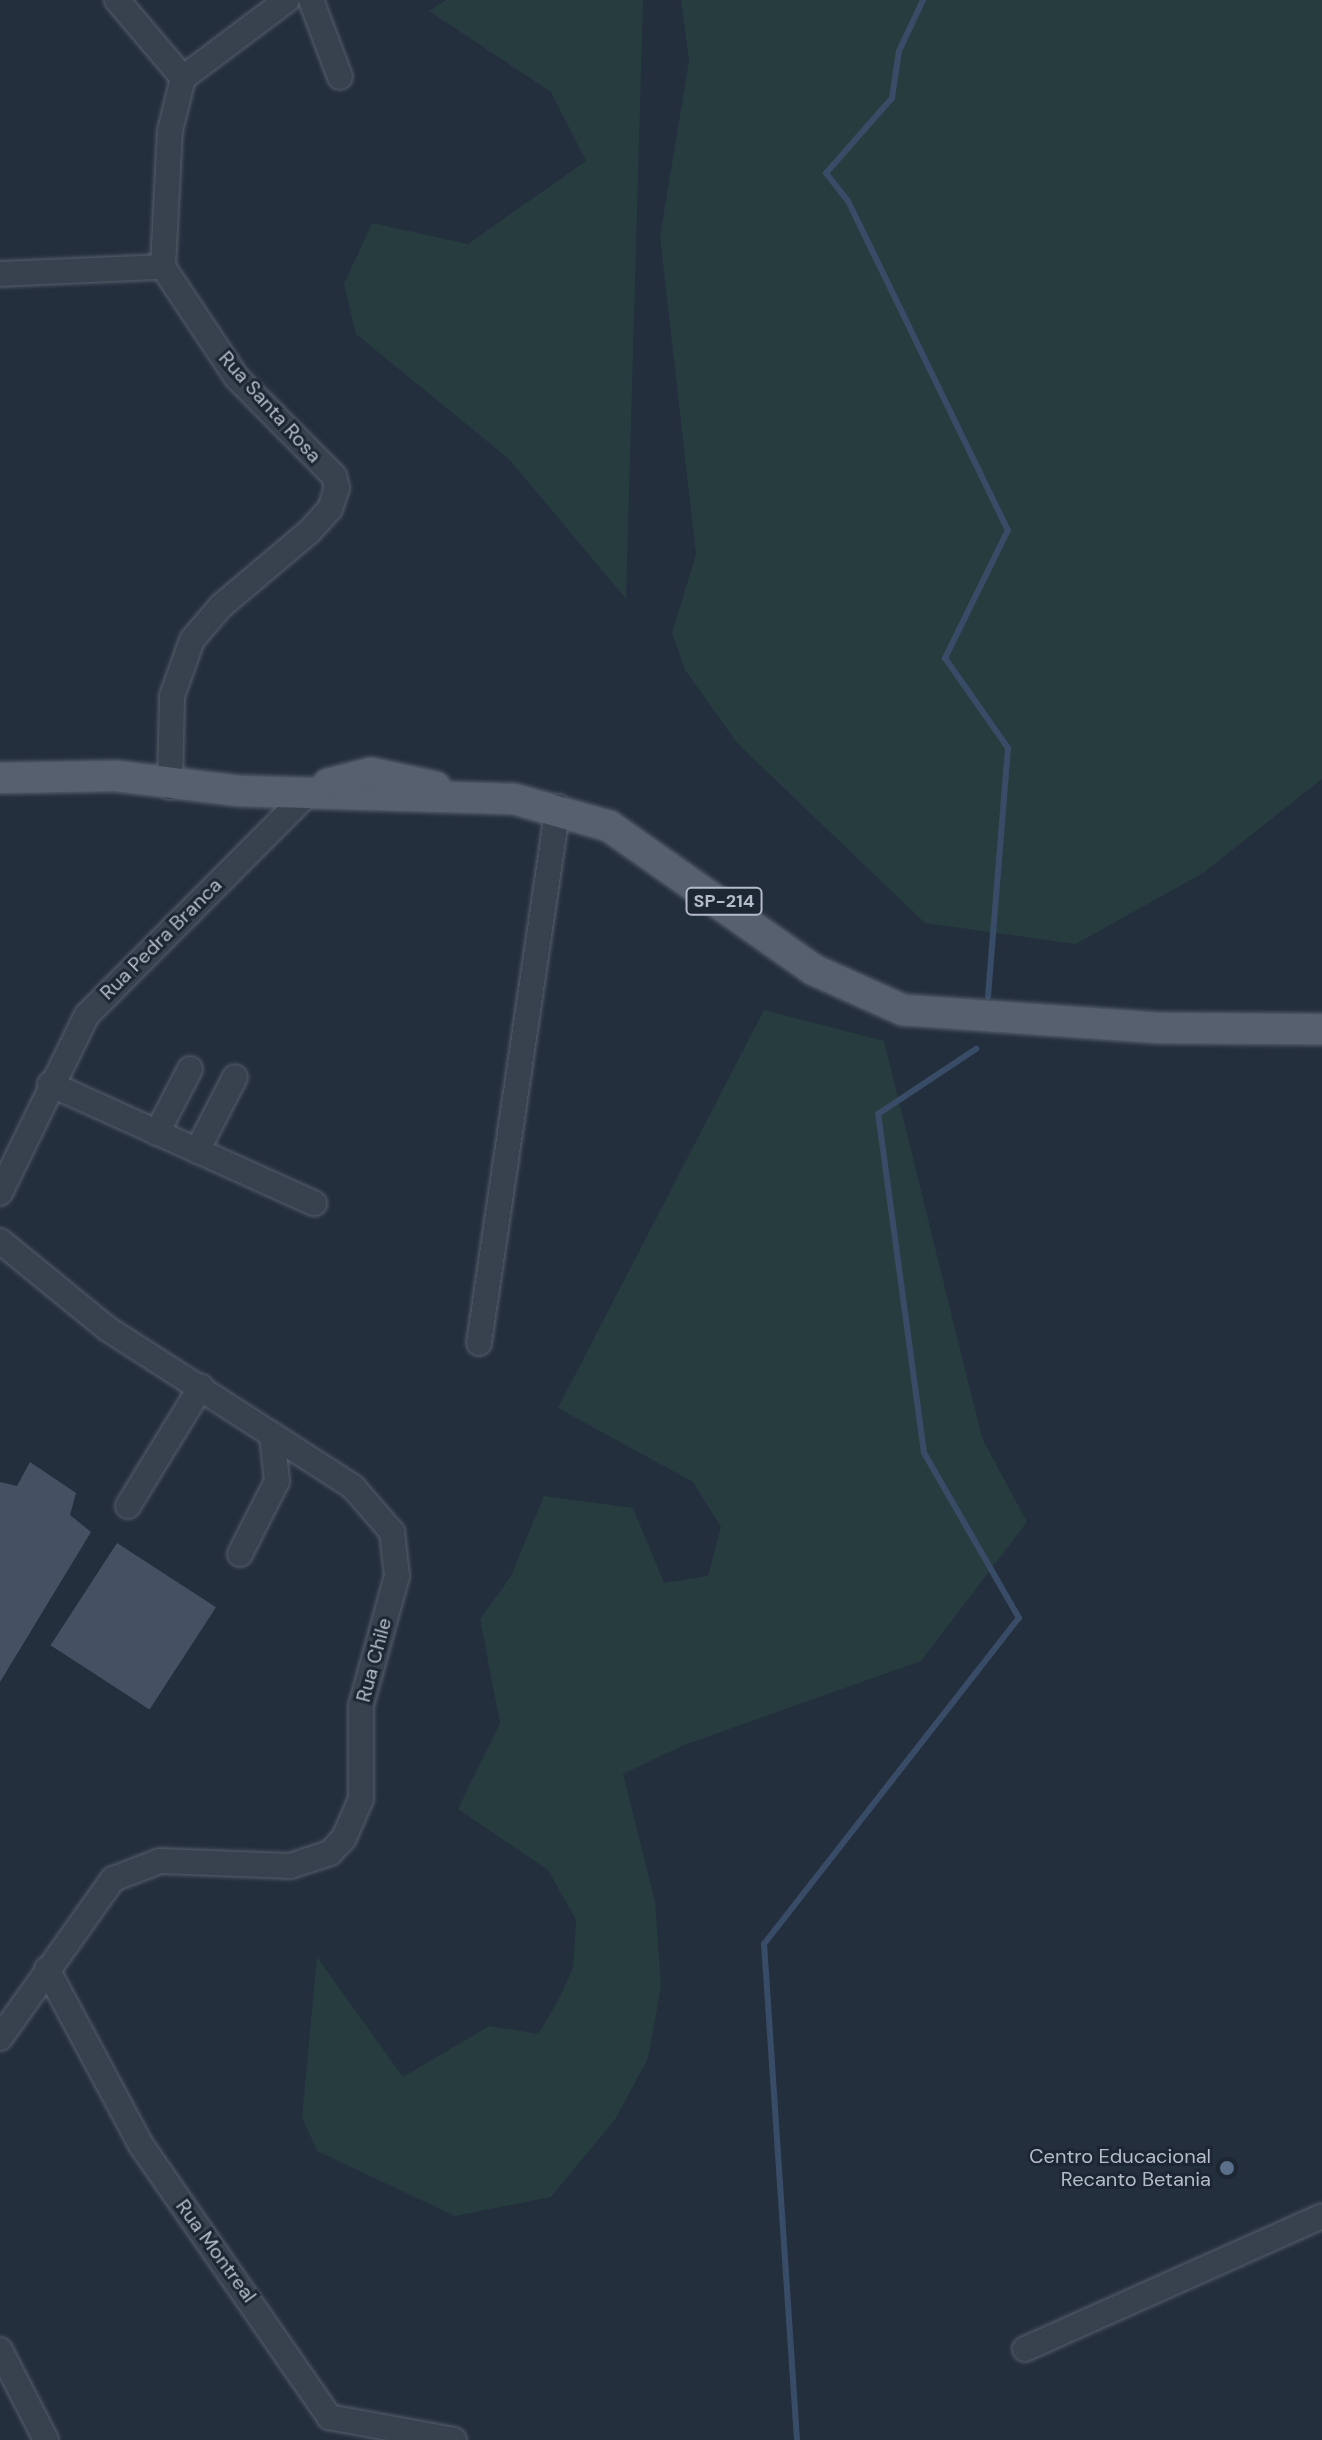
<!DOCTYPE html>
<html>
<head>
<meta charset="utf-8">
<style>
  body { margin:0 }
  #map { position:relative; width:1322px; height:2440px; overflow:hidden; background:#242f3e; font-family:"DM Sans",sans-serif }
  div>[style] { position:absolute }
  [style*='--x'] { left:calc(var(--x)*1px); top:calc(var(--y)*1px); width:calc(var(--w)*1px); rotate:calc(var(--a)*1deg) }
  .green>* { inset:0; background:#263c3f }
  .stream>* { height:6px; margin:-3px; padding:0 3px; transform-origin:3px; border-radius:3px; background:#394c67 }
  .building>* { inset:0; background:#455162; transform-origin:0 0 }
  .roads { filter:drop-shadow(0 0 2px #565f6c) drop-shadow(0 0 2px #565f6c) }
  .minor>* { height:24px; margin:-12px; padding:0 12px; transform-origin:12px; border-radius:12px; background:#38414e }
  .major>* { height:30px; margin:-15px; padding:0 15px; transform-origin:15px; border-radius:15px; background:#56606e }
  .dots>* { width:22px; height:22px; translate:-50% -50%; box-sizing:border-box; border:4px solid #1d2633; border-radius:50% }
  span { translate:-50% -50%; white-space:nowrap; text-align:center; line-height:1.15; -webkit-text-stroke:6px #1d2633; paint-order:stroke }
  .shield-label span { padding:2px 6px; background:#1d2633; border:2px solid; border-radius:6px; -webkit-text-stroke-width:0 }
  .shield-label { font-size:18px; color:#b4bcc9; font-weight:700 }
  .street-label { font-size:20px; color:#b4bcc9 }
  .poi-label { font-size:20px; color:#b4bcc9 }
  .right { translate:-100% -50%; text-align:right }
</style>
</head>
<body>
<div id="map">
  <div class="green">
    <div style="clip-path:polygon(446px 0,643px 0,626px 599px,509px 459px,356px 334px,344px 284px,372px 223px,468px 244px,586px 161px,551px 92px,429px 11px)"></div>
    <div style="clip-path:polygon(681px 0,1322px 0,1322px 779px,1203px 873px,1076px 944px,925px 923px,737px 743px,685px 670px,672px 633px,696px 554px,660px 237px,689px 61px)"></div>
    <div style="clip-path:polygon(764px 1010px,884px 1041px,982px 1438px,1027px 1522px,921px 1661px,684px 1745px,623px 1774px,655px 1902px,661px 1986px,648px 2058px,616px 2118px,551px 2197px,455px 2216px,317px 2151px,302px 2117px,317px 1957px,403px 2077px,489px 2026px,538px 2034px,558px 2001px,573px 1968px,576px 1920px,548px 1870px,458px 1809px,500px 1723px,480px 1619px,510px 1578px,544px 1496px,633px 1508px,664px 1583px,708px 1576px,721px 1527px,693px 1482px,558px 1408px)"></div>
  </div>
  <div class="stream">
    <div style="--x:923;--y:0;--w:56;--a:115.2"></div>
    <div style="--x:899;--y:51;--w:48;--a:98.5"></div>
    <div style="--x:892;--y:98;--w:100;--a:131.3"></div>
    <div style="--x:826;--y:173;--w:36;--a:52"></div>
    <div style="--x:848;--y:201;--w:366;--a:64.1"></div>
    <div style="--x:1008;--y:530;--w:143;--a:116.2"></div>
    <div style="--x:945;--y:658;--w:110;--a:55"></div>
    <div style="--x:1008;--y:748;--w:249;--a:94.6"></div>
    <div style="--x:797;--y:2440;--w:497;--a:-93.8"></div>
    <div style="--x:764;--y:1944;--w:414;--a:-52"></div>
    <div style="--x:1019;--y:1618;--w:190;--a:-119.9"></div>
    <div style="--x:924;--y:1453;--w:342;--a:-97.7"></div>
    <div style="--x:878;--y:1114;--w:118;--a:-33.6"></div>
  </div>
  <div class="building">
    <div style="clip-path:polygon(30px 1462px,76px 1493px,70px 1515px,91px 1532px,0 1682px,0 1482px,17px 1486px)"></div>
    <div style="left:117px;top:1543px;width:118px;height:122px;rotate:33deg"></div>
  </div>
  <div class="roads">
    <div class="minor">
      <div style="--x:117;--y:0;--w:102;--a:49.8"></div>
      <div style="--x:311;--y:0;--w:82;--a:69.4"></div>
      <div style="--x:183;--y:78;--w:130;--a:-36.9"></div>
      <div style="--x:0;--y:274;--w:163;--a:-2.5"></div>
      <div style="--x:170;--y:787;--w:91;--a:-88.7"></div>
      <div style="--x:172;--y:696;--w:59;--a:-70.3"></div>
      <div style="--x:192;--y:640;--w:45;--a:-49.5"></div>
      <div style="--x:221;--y:606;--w:115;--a:-40.1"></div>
      <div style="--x:309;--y:532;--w:31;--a:-48"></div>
      <div style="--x:330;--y:509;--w:22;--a:-72"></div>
      <div style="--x:337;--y:488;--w:12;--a:-104"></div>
      <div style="--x:334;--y:476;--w:138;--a:-134.7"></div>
      <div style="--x:237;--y:378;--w:133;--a:-123.7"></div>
      <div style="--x:163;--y:267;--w:136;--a:-87.1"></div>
      <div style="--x:170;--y:131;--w:55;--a:-76.2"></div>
      <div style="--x:50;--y:1084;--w:290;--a:24.3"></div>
      <div style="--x:157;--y:1133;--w:72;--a:-62.7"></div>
      <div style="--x:197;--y:1151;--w:83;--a:-62.8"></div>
      <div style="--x:0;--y:1193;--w:198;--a:-64"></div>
      <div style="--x:87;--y:1015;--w:313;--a:-45.1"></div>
      <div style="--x:0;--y:1241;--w:139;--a:39.2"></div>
      <div style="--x:108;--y:1329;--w:292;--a:32.8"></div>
      <div style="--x:353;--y:1487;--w:60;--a:49.1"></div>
      <div style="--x:392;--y:1532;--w:44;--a:83.5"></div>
      <div style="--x:397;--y:1576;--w:135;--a:105.5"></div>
      <div style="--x:361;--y:1706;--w:93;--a:90"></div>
      <div style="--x:361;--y:1799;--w:43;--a:113.6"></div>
      <div style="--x:344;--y:1838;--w:21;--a:133"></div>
      <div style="--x:330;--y:1853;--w:42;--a:162"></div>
      <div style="--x:290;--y:1866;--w:130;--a:-177.8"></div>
      <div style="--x:160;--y:1861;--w:50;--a:159"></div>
      <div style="--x:113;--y:1879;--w:195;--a:125.4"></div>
      <div style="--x:479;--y:1343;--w:542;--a:-81.62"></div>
      <div style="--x:128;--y:1506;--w:140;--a:-58.5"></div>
      <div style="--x:240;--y:1554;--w:82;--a:-63.1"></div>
      <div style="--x:277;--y:1481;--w:47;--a:-96.1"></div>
      <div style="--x:47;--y:1969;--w:200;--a:61.9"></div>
      <div style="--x:141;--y:2145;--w:331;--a:55.3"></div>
      <div style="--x:329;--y:2417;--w:127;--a:10.4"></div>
      <div style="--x:1025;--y:2349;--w:325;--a:-24.1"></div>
      <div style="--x:0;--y:2350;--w:101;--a:62.9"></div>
    </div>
    <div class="major">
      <div style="--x:0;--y:778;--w:116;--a:-1"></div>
      <div style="--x:116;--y:776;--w:125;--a:6.9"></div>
      <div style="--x:240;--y:791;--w:274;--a:1.7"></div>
      <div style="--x:514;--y:799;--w:99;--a:15.9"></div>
      <div style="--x:609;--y:826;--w:251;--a:35.1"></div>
      <div style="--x:814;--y:970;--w:98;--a:24.2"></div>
      <div style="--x:903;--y:1010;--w:257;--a:4"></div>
      <div style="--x:1159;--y:1028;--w:163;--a:0.4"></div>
      <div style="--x:328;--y:784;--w:44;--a:-14.3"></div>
      <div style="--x:371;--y:773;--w:66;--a:12.2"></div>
    </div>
  </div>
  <div class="dots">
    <div style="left:1227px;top:2168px;background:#5c6f8a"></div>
  </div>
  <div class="shield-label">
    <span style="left:724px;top:901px">SP-214</span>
  </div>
  <div class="street-label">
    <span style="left:270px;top:407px;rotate:48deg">Rua Santa Rosa</span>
    <span style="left:161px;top:939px;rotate:-45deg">Rua Pedra Branca</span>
    <span style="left:374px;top:1660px;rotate:-75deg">Rua Chile</span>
    <span style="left:216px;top:2251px;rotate:54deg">Rua Montreal</span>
  </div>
  <div class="poi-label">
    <span class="right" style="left:1211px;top:2168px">Centro Educacional<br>Recanto Betania</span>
  </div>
</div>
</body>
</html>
